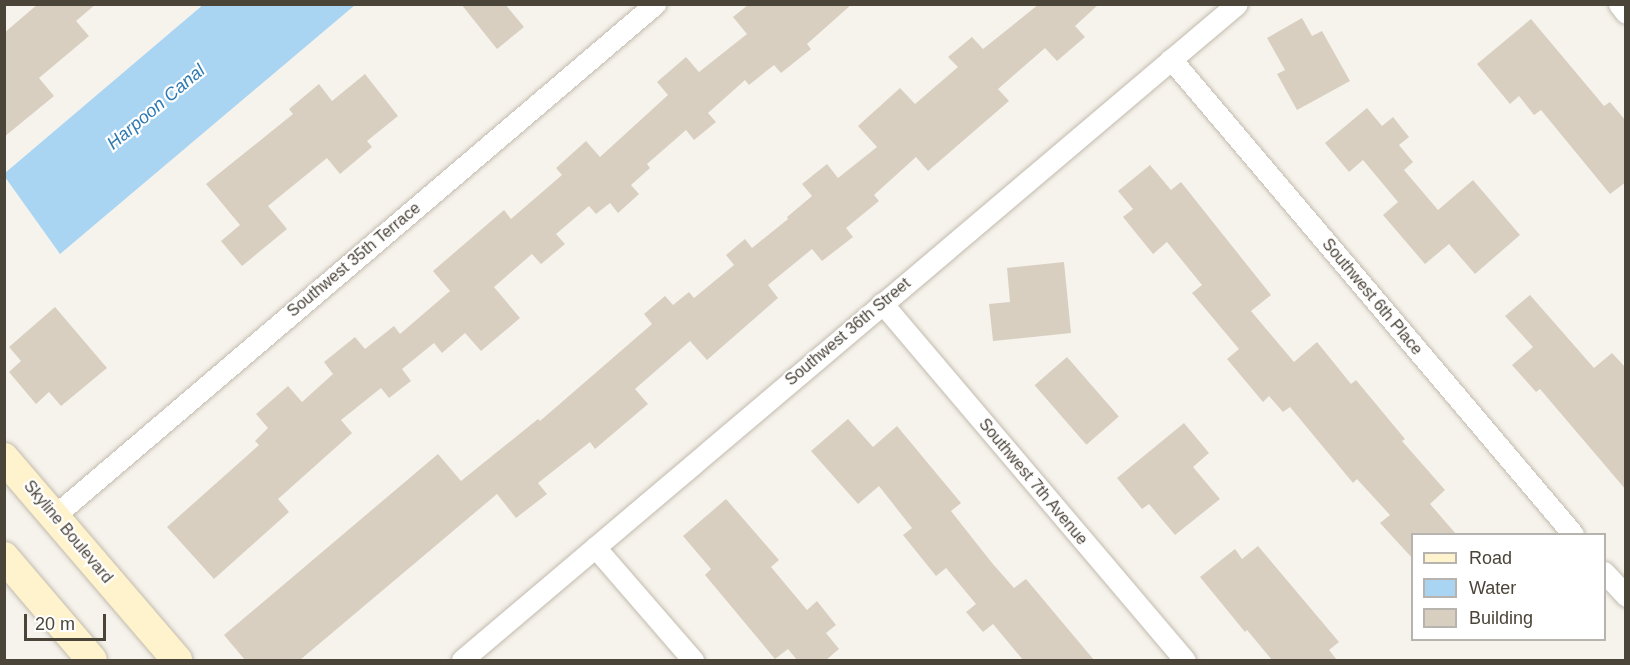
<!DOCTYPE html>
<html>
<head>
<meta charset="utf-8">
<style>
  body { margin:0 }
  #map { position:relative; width:1630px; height:665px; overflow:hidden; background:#f6f3ec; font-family:Helvetica,sans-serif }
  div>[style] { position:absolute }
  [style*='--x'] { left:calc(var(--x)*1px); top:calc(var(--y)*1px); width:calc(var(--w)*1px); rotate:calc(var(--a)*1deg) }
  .water>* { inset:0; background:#a9d4f2 }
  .building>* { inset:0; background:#d8cfc1; transform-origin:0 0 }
  .roads { filter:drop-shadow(0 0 2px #c2bbae) drop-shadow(0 0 2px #c2bbae) }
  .street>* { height:21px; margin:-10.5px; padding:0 10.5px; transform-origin:10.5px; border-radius:10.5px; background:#fff }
  .secondary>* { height:30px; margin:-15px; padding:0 15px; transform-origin:15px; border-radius:15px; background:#fff3cd }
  span { translate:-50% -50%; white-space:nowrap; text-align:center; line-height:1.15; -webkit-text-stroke:4.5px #fff; paint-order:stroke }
  .street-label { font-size:16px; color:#4b4439 }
  .water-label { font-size:18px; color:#2e7ab2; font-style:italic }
  .frame { position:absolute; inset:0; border:6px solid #4b4439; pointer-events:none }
  .legend { position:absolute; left:1411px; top:533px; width:195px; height:108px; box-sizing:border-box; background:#fff; border:2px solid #b7b4b0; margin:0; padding:8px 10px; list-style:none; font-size:18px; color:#4b4439 }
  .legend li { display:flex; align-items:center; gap:12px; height:30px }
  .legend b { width:30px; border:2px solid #b7b4b0 }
  .scale { position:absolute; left:24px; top:614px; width:82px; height:27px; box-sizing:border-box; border:3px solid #4b4439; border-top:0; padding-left:8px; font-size:18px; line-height:21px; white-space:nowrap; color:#4b4439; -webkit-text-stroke:4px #fff; paint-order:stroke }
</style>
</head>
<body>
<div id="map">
  <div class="water">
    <div style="clip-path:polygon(204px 4px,355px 5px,60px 254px,5px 177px,5px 173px)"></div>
  </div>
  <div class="building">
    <div style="clip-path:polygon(38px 4px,96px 4px,76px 21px,89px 36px,39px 78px,54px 96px,4px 137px,4px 33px)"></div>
    <div style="clip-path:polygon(461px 4px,505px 4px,524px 27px,497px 49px)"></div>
    <div style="clip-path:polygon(749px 4px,852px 4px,807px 44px,811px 49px,781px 73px,774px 65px,749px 85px,745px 80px,708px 113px,716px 122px,694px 140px,686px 130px,647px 164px,650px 168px,631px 185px,639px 194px,618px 213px,610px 203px,596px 214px,589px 206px,556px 234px,565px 244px,541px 264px,532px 254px,494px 287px,520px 318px,481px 351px,465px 333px,442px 353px,434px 343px,402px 369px,411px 381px,389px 398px,381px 388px,341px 420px,352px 433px,278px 499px,289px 512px,214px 579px,167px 527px,259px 445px,255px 441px,268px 428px,256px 414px,288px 386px,302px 402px,333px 374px,324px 362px,355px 337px,365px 349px,394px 326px,400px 334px,450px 291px,433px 271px,504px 210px,511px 219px,562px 175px,556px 168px,586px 141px,600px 157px,668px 95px,657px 82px,686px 57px,699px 72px,747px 34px,733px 17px)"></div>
    <div style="clip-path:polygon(1039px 4px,1099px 4px,1075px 26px,1085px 37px,1057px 61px,1045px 48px,998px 89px,1009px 101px,928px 171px,916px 157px,874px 195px,879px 201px,846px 228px,853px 237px,822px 261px,812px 249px,768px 285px,778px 298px,707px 360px,690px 341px,635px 389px,648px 404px,595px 449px,590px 442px,538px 483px,547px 494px,516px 518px,497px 494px,300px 660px,245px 660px,224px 635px,438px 454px,461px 481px,538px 419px,540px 421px,652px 324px,644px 314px,665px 296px,673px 305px,689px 292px,694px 298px,734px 265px,726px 255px,745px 239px,752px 248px,788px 219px,787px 217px,812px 196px,802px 184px,827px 164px,838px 178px,877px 147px,858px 126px,900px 88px,915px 104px,958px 67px,948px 57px,972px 37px,983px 49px)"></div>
    <div style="clip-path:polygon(1302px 18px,1312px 36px,1322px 31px,1350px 81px,1297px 110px,1277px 74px,1285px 70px,1267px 38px)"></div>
    <div style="clip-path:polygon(1531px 19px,1604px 106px,1610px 102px,1626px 121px,1626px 182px,1610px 194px,1541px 110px,1534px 115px,1519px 96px,1510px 104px,1477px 64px)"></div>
    <div style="clip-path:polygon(365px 74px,398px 116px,367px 141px,372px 147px,340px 174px,327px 158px,268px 206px,287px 229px,242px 266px,221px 241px,240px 225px,206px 184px,293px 114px,289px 109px,319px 84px,332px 101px)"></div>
    <div style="clip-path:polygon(1367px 108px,1382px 126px,1393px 117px,1409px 137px,1399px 145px,1413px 162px,1404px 170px,1438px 210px,1473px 180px,1520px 235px,1475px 274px,1449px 244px,1425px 264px,1383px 215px,1398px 202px,1363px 160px,1349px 172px,1325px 143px)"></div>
    <div style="clip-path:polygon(1150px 165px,1171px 190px,1181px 182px,1271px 295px,1251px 311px,1294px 362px,1317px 342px,1351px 384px,1356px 380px,1405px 439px,1402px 441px,1445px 490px,1430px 504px,1456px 534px,1413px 534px,1413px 559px,1380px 523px,1390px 515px,1357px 479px,1353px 483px,1290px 407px,1283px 412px,1269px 396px,1263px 402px,1227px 359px,1239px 349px,1192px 293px,1202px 285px,1167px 242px,1153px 254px,1123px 217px,1133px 209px,1118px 191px)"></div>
    <div style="clip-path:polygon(1064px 262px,1071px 333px,993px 341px,989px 304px,1010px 302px,1007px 268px)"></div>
    <div style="clip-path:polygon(1530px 295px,1594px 368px,1612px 353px,1626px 368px,1626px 490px,1540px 389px,1536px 392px,1512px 365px,1533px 347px,1505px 316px)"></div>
    <div style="clip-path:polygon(55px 307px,107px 368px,61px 406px,49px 392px,36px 404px,9px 372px,21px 361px,9px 347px)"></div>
    <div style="left:1067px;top:357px;width:79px;height:43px;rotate:49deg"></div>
    <div style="clip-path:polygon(848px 419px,873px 447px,897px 426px,961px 503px,951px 511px,992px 563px,1014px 588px,1026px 579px,1094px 660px,1023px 660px,993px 624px,983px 632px,966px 612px,976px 604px,946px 568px,936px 576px,903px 535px,912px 528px,879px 486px,858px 504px,811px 451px)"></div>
    <div style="clip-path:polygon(1184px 423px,1209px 453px,1193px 467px,1220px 499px,1175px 535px,1149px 504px,1142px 509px,1117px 478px)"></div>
    <div style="clip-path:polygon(726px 499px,779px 560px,771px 567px,807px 610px,817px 601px,836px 625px,826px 633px,839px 649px,826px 660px,797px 660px,788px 649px,775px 659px,705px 575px,711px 569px,683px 536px)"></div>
    <div style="clip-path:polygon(1258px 546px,1339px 642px,1329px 650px,1337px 660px,1272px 660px,1247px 630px,1245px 632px,1200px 577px,1235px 549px,1242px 559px)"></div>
  </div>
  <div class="roads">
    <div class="street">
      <div style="--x:1619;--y:4;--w:11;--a:52"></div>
      <div style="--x:1171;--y:59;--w:622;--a:49.76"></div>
      <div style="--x:882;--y:303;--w:468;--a:49.7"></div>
      <div style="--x:54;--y:516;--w:790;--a:-40.43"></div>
      <div style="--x:595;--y:547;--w:150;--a:49.1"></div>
      <div style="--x:1604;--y:572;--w:33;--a:47"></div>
      <div style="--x:462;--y:660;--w:1015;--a:-40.25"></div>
    </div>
    <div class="secondary">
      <div style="--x:4;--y:458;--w:266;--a:49.4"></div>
      <div style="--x:4;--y:557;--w:135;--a:49.5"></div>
    </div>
  </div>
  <div class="street-label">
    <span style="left:354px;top:260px;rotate:-40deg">Southwest 35th Terrace</span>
    <span style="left:1372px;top:297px;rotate:50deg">Southwest 6th Place</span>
    <span style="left:848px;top:332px;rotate:-40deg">Southwest 36th Street</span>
    <span style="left:1033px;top:482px;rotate:50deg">Southwest 7th Avenue</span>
    <span style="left:68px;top:532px;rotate:50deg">Skyline Boulevard</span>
  </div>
  <div class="water-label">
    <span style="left:156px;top:107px;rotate:-40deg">Harpoon Canal</span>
  </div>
  <div class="frame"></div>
  <ul class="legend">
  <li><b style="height:8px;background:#fff3cd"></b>Road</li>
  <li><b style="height:16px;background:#a9d4f2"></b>Water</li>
  <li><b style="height:16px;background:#d8cfc1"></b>Building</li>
  </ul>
  <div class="scale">20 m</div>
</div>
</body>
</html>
